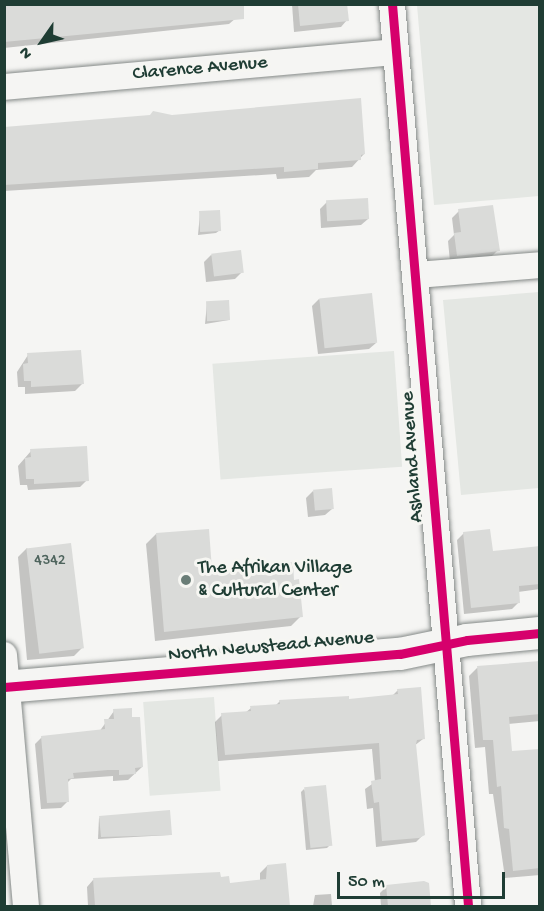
<!DOCTYPE html>
<html>
<head>
<meta charset="utf-8">
<style>
  body { margin:0 }
  #map { position:relative; width:544px; height:911px; overflow:hidden; background:#f5f5f3; font-family:"Gochi Hand",sans-serif }
  div>[style] { position:absolute }
  [style*='--x'] { left:calc(var(--x)*1px); top:calc(var(--y)*1px); width:calc(var(--w)*1px); rotate:calc(var(--a)*1deg) }
  .green>* { inset:0; background:#e4e7e3; transform-origin:0 0 }
  .shadow>* { inset:0; background:#0003 }
  .building>* { inset:0; background:#dadbd9; transform-origin:0 0 }
  .roads { filter:drop-shadow(0 0 2px #858a88) drop-shadow(0 0 2px #858a88) }
  .minor>* { height:26px; margin:-13px; padding:0 13px; transform-origin:13px; border-radius:13px; background:#f5f5f3 }
  .tertiary>* { height:32px; margin:-16px; padding:0 16px; transform-origin:16px; border-radius:16px; background:#f5f5f3 }
  .cycleway>* { height:9px; margin:-4.5px; padding:0 4.5px; transform-origin:4.5px; border-radius:4.5px; background:#d6006c }
  .dots>* { width:16px; height:16px; translate:-50% -50%; box-sizing:border-box; border:3px solid #f6f6f2; border-radius:50% }
  span { translate:-50% -50%; white-space:nowrap; text-align:center; line-height:1.15; -webkit-text-stroke:6px #f6f6f2; paint-order:stroke }
  .number-label { font-size:16px; color:#4e645d }
  .number-label span { -webkit-text-stroke-width:0 }
  .street-label { font-size:20px; color:#1f3d34 }
  .poi-label { font-size:20px; color:#1f3d34 }
  .left { translate:0 -50%; text-align:left }
  .frame { position:absolute; inset:0; border:6px solid #1f3d34; pointer-events:none }
  .north { position:absolute; left:12px; top:12px; width:60px; height:60px; -webkit-text-stroke:4px #f6f6f2; paint-order:stroke; rotate:236deg; font-size:16px; font-weight:700; line-height:24px; text-align:center; color:#1f3d34 }
  .north::after { content:''; display:block; margin:auto; width:21px; height:27px; background:#1f3d34; clip-path:polygon(50% 0,100% 100%,50% 72%,0 100%) }
  .scale { position:absolute; left:337px; top:872px; width:168px; height:27px; box-sizing:border-box; border:3px solid #1f3d34; border-top:0; padding-left:8px; font-size:18px; line-height:21px; white-space:nowrap; color:#1f3d34; -webkit-text-stroke:4px #f6f6f2; paint-order:stroke }
</style>
</head>
<body>
<div id="map">
  <div class="green">
    <div style="clip-path:polygon(417px 5px,539px 5px,539px 196px,434px 205px)"></div>
    <div style="clip-path:polygon(539px 292px,539px 488px,461px 495px,443px 300px)"></div>
    <div style="left:394px;top:351px;width:116px;height:182px;rotate:86deg"></div>
    <div style="left:214px;top:697px;width:94px;height:71px;rotate:86deg"></div>
  </div>
  <div class="shadow">
    <div style="clip-path:polygon(4px 4px,236px 18px,229px 24px,4px 48px)"></div>
    <div style="clip-path:polygon(292px 4px,346px 4px,347px 20px,341px 27px,294px 32px)"></div>
    <div style="clip-path:polygon(149px 117px,364px 154px,352px 167px,316px 170px,309px 177px,277px 179px,276px 174px,4px 191px,4px 129px)"></div>
    <div style="clip-path:polygon(327px 202px,368px 219px,361px 225px,321px 228px,320px 209px)"></div>
    <div style="clip-path:polygon(459px 211px,498px 250px,491px 257px,450px 262px,448px 241px,454px 235px,452px 218px)"></div>
    <div style="clip-path:polygon(200px 213px,220px 230px,216px 233px,198px 235px)"></div>
    <div style="clip-path:polygon(211px 255px,242px 272px,235px 279px,206px 282px,204px 262px)"></div>
    <div style="clip-path:polygon(319px 299px,376px 343px,369px 349px,318px 354px,312px 306px)"></div>
    <div style="clip-path:polygon(207px 303px,229px 320px,205px 324px)"></div>
    <div style="clip-path:polygon(28px 355px,82px 384px,75px 391px,25px 394px,25px 387px,18px 387px,17px 372px)"></div>
    <div style="clip-path:polygon(31px 451px,87px 480px,80px 487px,28px 490px,27px 485px,20px 485px,18px 466px)"></div>
    <div style="clip-path:polygon(313px 491px,332px 509px,325px 515px,308px 517px,306px 498px)"></div>
    <div style="clip-path:polygon(464px 533px,492px 553px,540px 548px,540px 589px,518px 592px,519px 602px,512px 609px,464px 614px,457px 540px)"></div>
    <div style="clip-path:polygon(156px 534px,211px 571px,293px 581px,301px 616px,291px 626px,155px 641px,146px 544px)"></div>
    <div style="clip-path:polygon(27px 548px,83px 647px,74px 656px,27px 660px,18px 557px)"></div>
    <div style="clip-path:polygon(540px 662px,540px 721px,508px 724px,511px 752px,540px 750px,540px 875px,505px 878px,493px 794px,489px 794px,485px 747px,475px 748px,469px 676px,477px 668px)"></div>
    <div style="clip-path:polygon(398px 690px,423px 739px,414px 746px,423px 835px,416px 842px,376px 847px,373px 808px,367px 809px,365px 789px,375px 782px,372px 749px,218px 761px,215px 722px,222px 715px,245px 713px,251px 708px,275px 706px,280px 701px,348px 700px,392px 696px)"></div>
    <div style="clip-path:polygon(114px 711px,142px 767px,128px 780px,113px 781px,113px 776px,71px 779px,67px 783px,68px 801px,61px 808px,41px 809px,35px 744px,42px 737px,99px 732px)"></div>
    <div style="clip-path:polygon(304px 789px,330px 845px,327px 848px,306px 850px,301px 792px)"></div>
    <div style="clip-path:polygon(99px 818px,170px 835px,98px 839px)"></div>
    <div style="clip-path:polygon(285px 865px,288px 906px,88px 906px,87px 887px,93px 880px,219px 878px,228px 885px,260px 882px,260px 873px,267px 866px)"></div>
    <div style="clip-path:polygon(427px 884px,429px 906px,381px 906px,380px 893px,387px 886px)"></div>
    <div style="clip-path:polygon(331px 894px,332px 906px,313px 906px,315px 895px)"></div>
  </div>
  <div class="building">
    <div style="clip-path:polygon(4px 4px,244px 4px,244px 19px,4px 42px)"></div>
    <div style="clip-path:polygon(298px 4px,347px 4px,349px 21px,300px 26px)"></div>
    <div style="clip-path:polygon(361px 98px,365px 154px,361px 155px,361px 160px,318px 163px,318px 169px,284px 172px,284px 167px,4px 185px,4px 127px,150px 115px,153px 111px,172px 115px)"></div>
    <div style="left:368px;top:198px;width:21px;height:42px;rotate:87deg"></div>
    <div style="clip-path:polygon(493px 205px,500px 251px,457px 256px,454px 233px,461px 232px,458px 209px)"></div>
    <div style="left:220px;top:210px;width:21px;height:21px;rotate:87deg"></div>
    <div style="left:241px;top:250px;width:23px;height:30px;rotate:83deg"></div>
    <div style="left:372px;top:293px;width:50px;height:53px;rotate:84deg"></div>
    <div style="left:229px;top:300px;width:20px;height:23px;rotate:87deg"></div>
    <div style="clip-path:polygon(81px 350px,84px 384px,31px 387px,31px 381px,24px 381px,23px 364px,28px 363px,27px 353px)"></div>
    <div style="clip-path:polygon(87px 446px,89px 481px,34px 484px,34px 479px,26px 479px,25px 458px,31px 457px,30px 449px)"></div>
    <div style="left:332px;top:488px;width:21px;height:19px;rotate:85deg"></div>
    <div style="clip-path:polygon(209px 529px,212px 570px,293px 562px,294px 580px,299px 579px,303px 617px,164px 632px,156px 533px)"></div>
    <div style="clip-path:polygon(490px 529px,493px 551px,540px 546px,540px 584px,519px 586px,520px 603px,471px 608px,463px 532px)"></div>
    <div style="left:71px;top:543px;width:106px;height:45px;rotate:83deg"></div>
    <div style="clip-path:polygon(540px 661px,540px 714px,509px 717px,512px 751px,540px 749px,540px 868px,513px 871px,509px 829px,504px 828px,501px 786px,497px 787px,493px 740px,483px 740px,477px 666px)"></div>
    <div style="clip-path:polygon(421px 687px,425px 739px,417px 740px,416px 744px,425px 835px,419px 838px,382px 841px,379px 802px,374px 803px,371px 781px,381px 779px,379px 743px,225px 755px,221px 713px,251px 711px,250px 706px,280px 704px,279px 700px,349px 696px,349px 699px,398px 694px,397px 689px)"></div>
    <div style="clip-path:polygon(132px 708px,132px 717px,140px 717px,143px 767px,135px 768px,136px 774px,119px 775px,119px 770px,108px 770px,73px 773px,74px 778px,68px 779px,69px 802px,47px 803px,41px 736px,105px 729px,104px 719px,114px 719px,113px 709px)"></div>
    <div style="left:326px;top:785px;width:61px;height:22px;rotate:84deg"></div>
    <div style="clip-path:polygon(170px 810px,172px 835px,101px 837px,99px 816px)"></div>
    <div style="clip-path:polygon(286px 863px,290px 906px,95px 906px,93px 878px,220px 872px,221px 877px,229px 876px,230px 883px,266px 879px,267px 865px)"></div>
    <div style="clip-path:polygon(424px 881px,429px 883px,431px 906px,388px 906px,386px 885px)"></div>
  </div>
  <div class="roads">
    <div class="minor">
      <div style="--x:392;--y:4;--w:905;--a:85.18"></div>
      <div style="--x:4;--y:87;--w:393;--a:-5.1"></div>
      <div style="--x:417;--y:275;--w:123;--a:-4.6"></div>
      <div style="--x:4;--y:655;--w:252;--a:85"></div>
    </div>
    <div class="tertiary">
      <div style="--x:4;--y:687;--w:397;--a:-4.8"></div>
      <div style="--x:400;--y:654;--w:68;--a:-11.8"></div>
      <div style="--x:467;--y:640;--w:73;--a:-5.5"></div>
    </div>
  </div>
  <div class="cycleway">
    <div style="--x:392;--y:4;--w:905;--a:85.18"></div>
    <div style="--x:4;--y:687;--w:397;--a:-4.8"></div>
    <div style="--x:400;--y:654;--w:68;--a:-11.8"></div>
    <div style="--x:467;--y:640;--w:73;--a:-5.5"></div>
  </div>
  <div class="dots">
    <div style="left:186px;top:580px;background:#6a7d77"></div>
  </div>
  <div class="number-label">
    <span style="left:50px;top:562px">4342</span>
  </div>
  <div class="street-label">
    <span style="left:200px;top:69px;rotate:-5deg">Clarence Avenue</span>
    <span style="left:413px;top:457px;rotate:-94deg">Ashland Avenue</span>
    <span style="left:271px;top:647px;rotate:-5deg">North Newstead Avenue</span>
  </div>
  <div class="poi-label">
    <span class="left" style="left:198px;top:580px">The Afrikan Village<br>&amp; Cultural Center</span>
  </div>
  <div class="frame"></div>
  <div class="north">N</div>
  <div class="scale">50 m</div>
</div>
</body>
</html>
